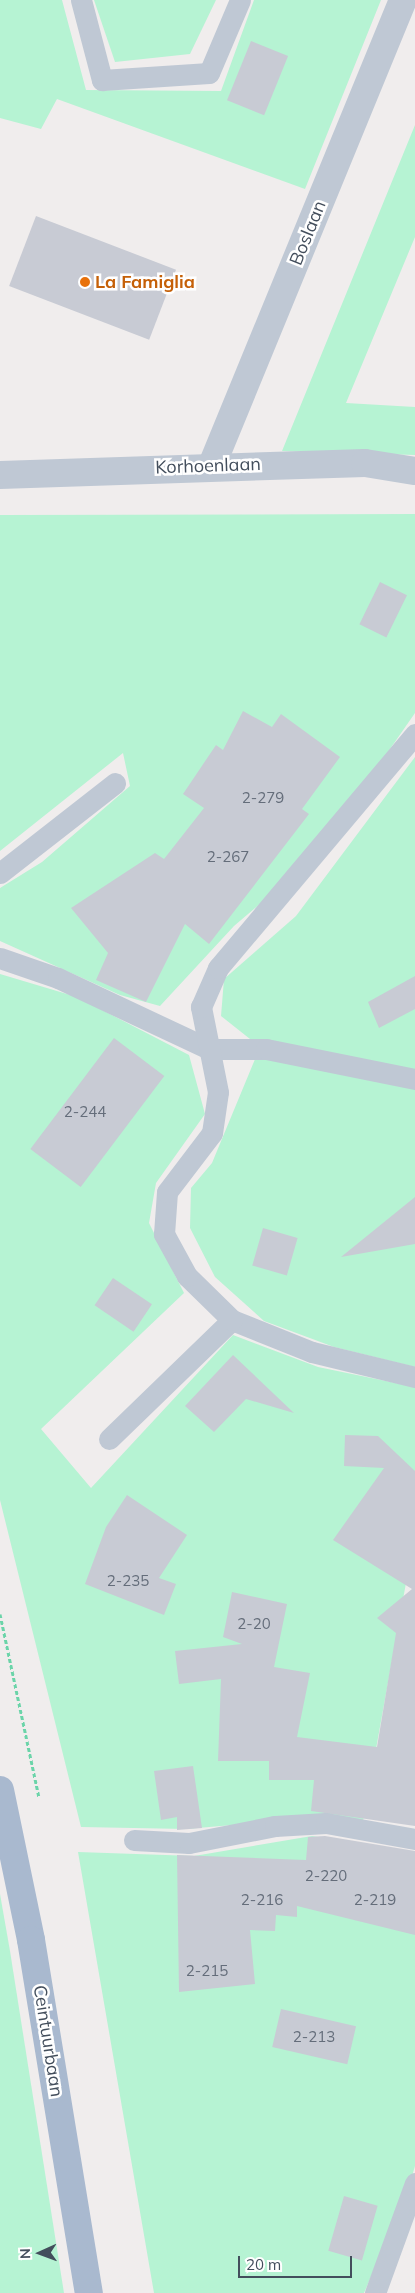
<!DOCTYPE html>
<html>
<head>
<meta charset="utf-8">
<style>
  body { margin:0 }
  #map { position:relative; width:415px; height:2293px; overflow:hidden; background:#f0eded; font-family:Mulish,sans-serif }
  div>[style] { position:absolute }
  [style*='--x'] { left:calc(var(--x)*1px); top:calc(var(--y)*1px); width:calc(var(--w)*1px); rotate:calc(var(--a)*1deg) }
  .green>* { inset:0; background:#b6f3d3 }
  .building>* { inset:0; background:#c8cbd4; transform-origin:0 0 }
  .path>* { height:3px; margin-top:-1.5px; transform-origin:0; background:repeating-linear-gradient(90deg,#6bd4a9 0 4px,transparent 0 6.5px) }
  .lane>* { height:21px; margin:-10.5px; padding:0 10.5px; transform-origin:10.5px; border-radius:10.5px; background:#bfc8d4 }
  .street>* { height:28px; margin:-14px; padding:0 14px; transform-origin:14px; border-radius:14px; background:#bfc8d4 }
  .primary>* { height:28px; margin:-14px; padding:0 14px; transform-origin:14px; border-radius:14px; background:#a9b9cf }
  .dots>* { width:14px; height:14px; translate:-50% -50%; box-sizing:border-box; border:2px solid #fff; border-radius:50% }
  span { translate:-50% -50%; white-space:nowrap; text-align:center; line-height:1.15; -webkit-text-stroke:5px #fff; paint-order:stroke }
  .number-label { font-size:15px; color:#646d7a }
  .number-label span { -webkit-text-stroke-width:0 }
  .street-label { font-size:18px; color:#434e5c }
  .food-label { font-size:18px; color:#c56008; font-weight:700 }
  .left { translate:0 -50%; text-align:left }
  .north { position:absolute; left:15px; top:2228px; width:50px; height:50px; -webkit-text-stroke:4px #fff; paint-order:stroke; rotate:268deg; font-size:14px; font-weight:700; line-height:20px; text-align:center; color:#434e5c }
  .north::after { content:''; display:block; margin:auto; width:18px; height:22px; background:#434e5c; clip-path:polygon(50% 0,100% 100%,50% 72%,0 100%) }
  .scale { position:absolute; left:238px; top:2256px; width:114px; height:22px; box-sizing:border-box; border:2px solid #434e5c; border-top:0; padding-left:6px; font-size:15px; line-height:18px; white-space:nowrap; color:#434e5c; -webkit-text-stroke:4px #fff; paint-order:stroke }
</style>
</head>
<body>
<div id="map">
  <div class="green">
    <div style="clip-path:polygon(0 0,62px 0,86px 90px,221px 91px,254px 0,381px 0,305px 189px,57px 99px,41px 129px,0 118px)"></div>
    <div style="clip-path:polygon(94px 0,216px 0,190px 54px,115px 62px)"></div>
    <div style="clip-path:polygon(415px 125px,415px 237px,346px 403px,415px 407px,415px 455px,282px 451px)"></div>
    <div style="clip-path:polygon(415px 514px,415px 713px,383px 759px,275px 891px,234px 926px,160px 1006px,120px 995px,0 941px,0 888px,42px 862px,130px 786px,123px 753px,0 851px,0 515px)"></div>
    <div style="clip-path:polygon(415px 757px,415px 1367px,334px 1347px,264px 1321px,215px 1277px,190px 1228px,191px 1188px,212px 1163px,260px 1047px,221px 1016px,224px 979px,296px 916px)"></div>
    <div style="clip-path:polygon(0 974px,77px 997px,189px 1055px,205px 1114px,156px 1183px,149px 1223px,184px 1293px,41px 1429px,91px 1488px,233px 1335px,318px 1367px,415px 1387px,415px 1533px,363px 1821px,301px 1819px,186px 1829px,81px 1827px,0 1500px)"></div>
    <div style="clip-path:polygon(312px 1836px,415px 1852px,415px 2166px,407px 2193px,364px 2293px,154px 2293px,78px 1852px,194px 1856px)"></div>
    <div style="clip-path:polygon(0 1894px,10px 1951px,64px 2293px,0 2293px)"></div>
  </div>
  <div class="building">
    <div style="left:251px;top:41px;width:40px;height:64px;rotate:22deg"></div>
    <div style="left:36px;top:216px;width:150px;height:75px;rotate:21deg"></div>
    <div style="left:380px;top:582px;width:30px;height:47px;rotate:26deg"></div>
    <div style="clip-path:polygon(243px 711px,272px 727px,281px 714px,340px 757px,302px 809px,309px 814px,209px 944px,185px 924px,146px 1002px,96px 980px,108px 953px,71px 908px,155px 853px,164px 859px,204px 808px,183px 794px,216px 745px,223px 750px)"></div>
    <div style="clip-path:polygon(415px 976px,415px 1009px,379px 1028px,368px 1002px)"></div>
    <div style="left:114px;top:1038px;width:63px;height:139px;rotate:37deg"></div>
    <div style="clip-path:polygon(415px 1197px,415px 1244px,341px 1257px)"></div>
    <div style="left:263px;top:1228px;width:36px;height:39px;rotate:16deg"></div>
    <div style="left:113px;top:1278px;width:47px;height:33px;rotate:34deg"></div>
    <div style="clip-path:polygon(233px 1355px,294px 1413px,246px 1399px,214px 1432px,185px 1406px)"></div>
    <div style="clip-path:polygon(345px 1435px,378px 1436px,415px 1471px,415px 1826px,311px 1811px,314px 1780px,269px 1780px,269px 1761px,218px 1761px,221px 1679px,179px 1684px,175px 1651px,242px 1644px,223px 1637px,232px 1592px,287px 1604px,274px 1667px,310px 1673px,297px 1737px,377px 1747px,396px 1633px,377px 1618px,412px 1589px,333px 1540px,384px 1468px,344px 1466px)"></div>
    <div style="clip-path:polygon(127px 1495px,187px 1535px,159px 1578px,176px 1584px,164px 1615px,85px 1584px,106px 1527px)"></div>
    <div style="clip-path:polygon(193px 1766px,202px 1828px,177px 1830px,177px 1817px,161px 1820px,154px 1771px)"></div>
    <div style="clip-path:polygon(325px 1836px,415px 1851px,415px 1935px,297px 1906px,297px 1917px,276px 1915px,275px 1931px,250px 1930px,255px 1984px,179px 1992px,177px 1855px,306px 1860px,308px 1837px)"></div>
    <div style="left:281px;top:2009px;width:77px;height:39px;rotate:13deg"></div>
    <div style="left:344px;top:2196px;width:35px;height:57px;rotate:16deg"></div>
  </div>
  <div class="path">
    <div style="--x:0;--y:1614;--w:187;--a:78"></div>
  </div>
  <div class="lane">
    <div style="--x:81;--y:0;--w:83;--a:75.3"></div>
    <div style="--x:102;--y:80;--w:107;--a:-3.7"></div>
    <div style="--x:209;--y:73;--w:79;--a:-67"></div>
    <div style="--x:0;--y:873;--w:146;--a:-38"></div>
    <div style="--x:0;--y:958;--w:61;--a:19"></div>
    <div style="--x:58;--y:978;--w:167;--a:25.2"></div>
    <div style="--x:209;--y:1049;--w:57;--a:0"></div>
    <div style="--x:266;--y:1049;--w:152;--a:11.4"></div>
    <div style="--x:232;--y:1320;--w:86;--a:21.8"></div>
    <div style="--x:312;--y:1352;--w:106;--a:13.6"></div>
    <div style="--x:109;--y:1439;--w:171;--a:-44.1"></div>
    <div style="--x:232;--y:1320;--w:63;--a:-135.6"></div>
    <div style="--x:187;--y:1276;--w:48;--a:-118.7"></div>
    <div style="--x:164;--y:1234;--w:42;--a:-85.9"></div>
    <div style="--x:167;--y:1192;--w:74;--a:-52.7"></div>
    <div style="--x:212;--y:1133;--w:41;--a:-81.7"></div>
    <div style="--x:218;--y:1092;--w:87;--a:-101.3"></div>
    <div style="--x:201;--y:1007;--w:43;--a:-66.4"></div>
    <div style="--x:218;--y:968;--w:306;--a:-49.9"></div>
    <div style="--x:134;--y:1840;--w:55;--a:3.1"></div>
    <div style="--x:189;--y:1843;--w:88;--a:-11.2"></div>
    <div style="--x:275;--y:1826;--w:51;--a:-3.4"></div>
    <div style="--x:326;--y:1823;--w:90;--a:10.2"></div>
    <div style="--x:375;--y:2293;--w:117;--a:-70"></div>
  </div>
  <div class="street">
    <div style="--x:212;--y:465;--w:503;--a:-67.67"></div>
    <div style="--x:0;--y:475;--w:365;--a:-1.9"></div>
    <div style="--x:365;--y:463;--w:51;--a:9.1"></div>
  </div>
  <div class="primary">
    <div style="--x:0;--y:1790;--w:153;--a:78.3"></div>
    <div style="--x:31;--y:1940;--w:358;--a:80.7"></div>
  </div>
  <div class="dots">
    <div style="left:85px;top:282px;background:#e8710a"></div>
  </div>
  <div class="number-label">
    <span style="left:263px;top:798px">2-279</span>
    <span style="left:228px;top:857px">2-267</span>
    <span style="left:85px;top:1112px">2-244</span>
    <span style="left:128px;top:1581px">2-235</span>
    <span style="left:254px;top:1624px">2-20</span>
    <span style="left:326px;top:1876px">2-220</span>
    <span style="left:262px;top:1900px">2-216</span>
    <span style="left:375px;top:1900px">2-219</span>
    <span style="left:207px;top:1971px">2-215</span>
    <span style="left:314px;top:2037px">2-213</span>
  </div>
  <div class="street-label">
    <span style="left:308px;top:233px;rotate:-68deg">Boslaan</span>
    <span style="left:208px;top:466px;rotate:-2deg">Korhoenlaan</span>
    <span style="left:48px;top:2041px;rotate:81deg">Ceintuurbaan</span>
  </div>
  <div class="food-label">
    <span class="left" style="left:95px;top:282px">La Famiglia</span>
  </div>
  <div class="north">N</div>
  <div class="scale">20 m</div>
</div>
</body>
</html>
